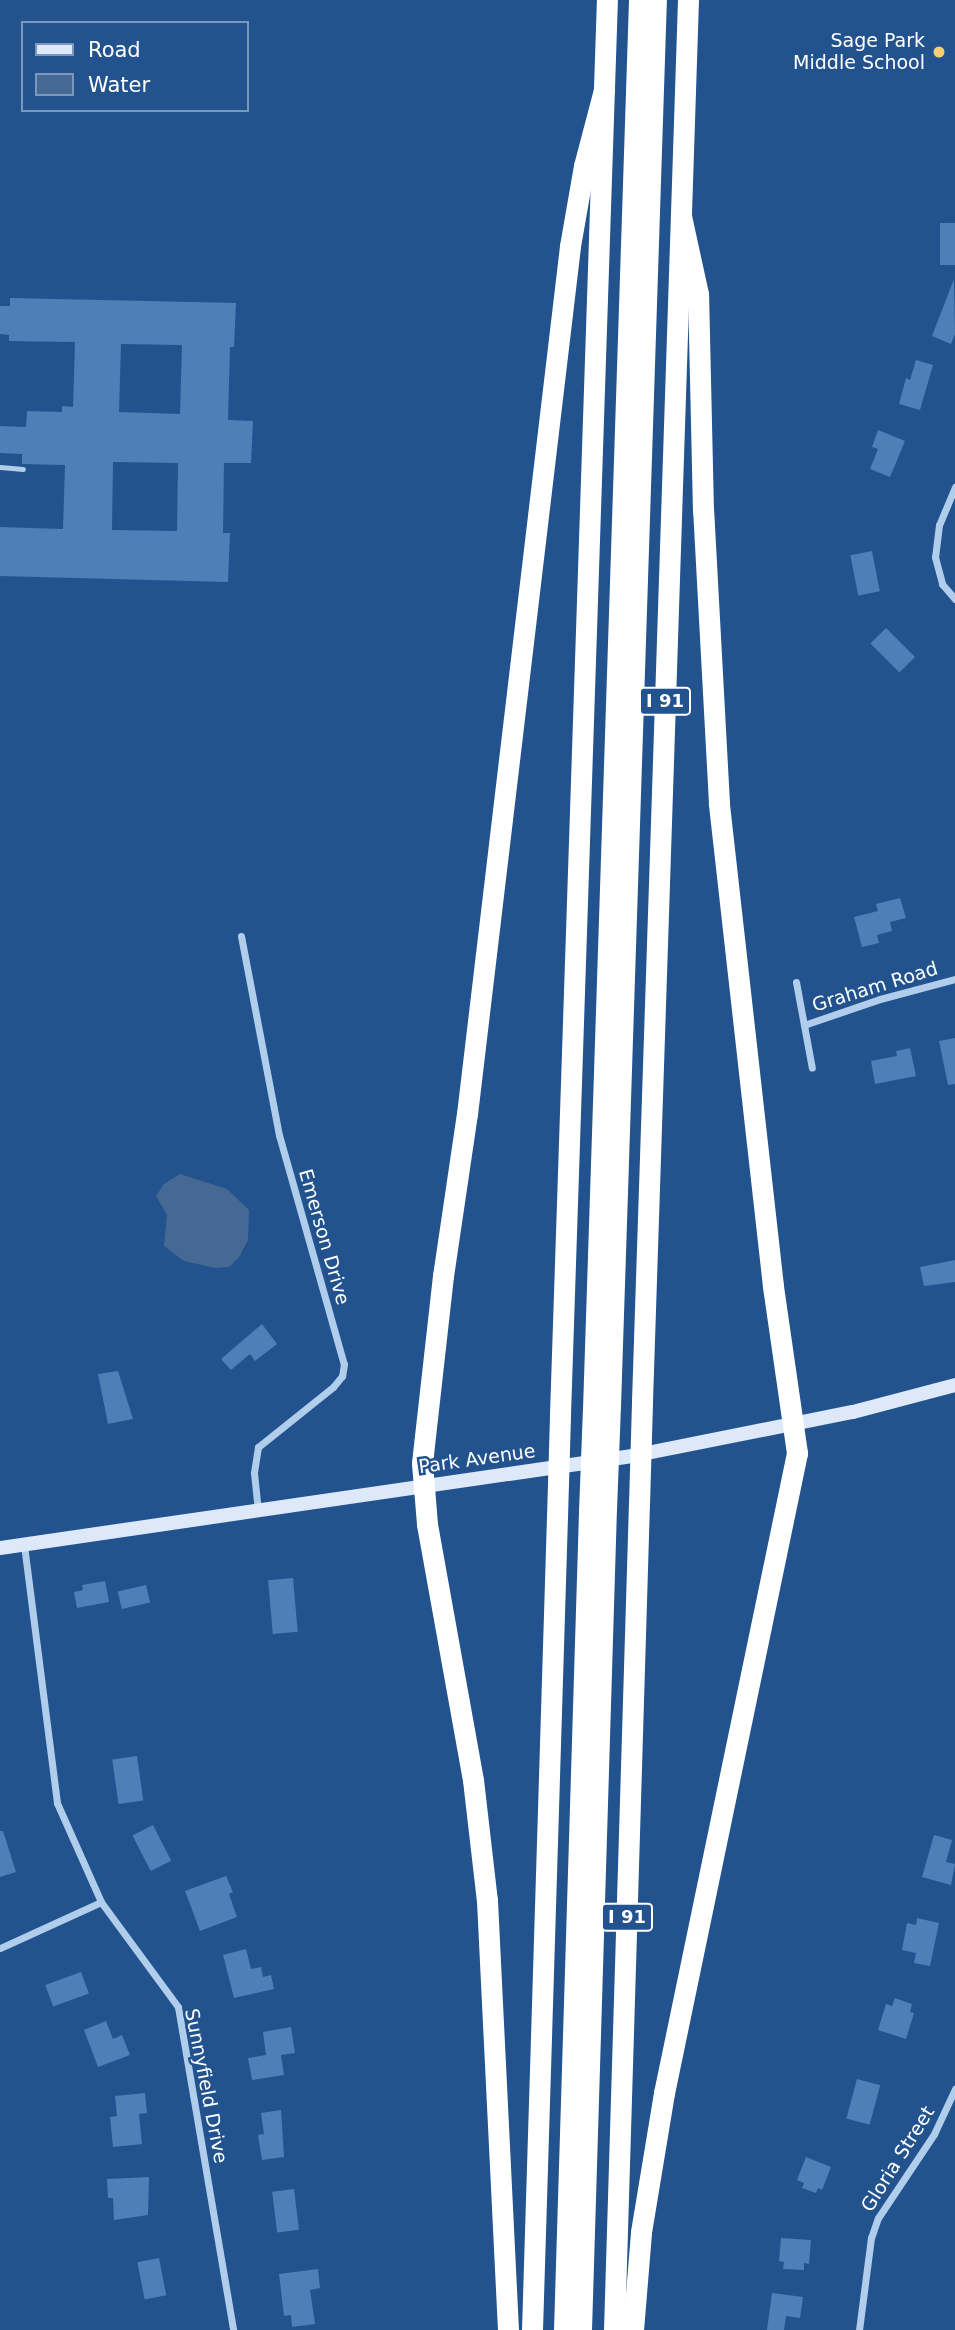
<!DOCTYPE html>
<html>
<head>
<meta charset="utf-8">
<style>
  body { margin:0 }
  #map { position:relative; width:955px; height:2330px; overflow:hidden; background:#22538e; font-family:"DejaVu Sans",sans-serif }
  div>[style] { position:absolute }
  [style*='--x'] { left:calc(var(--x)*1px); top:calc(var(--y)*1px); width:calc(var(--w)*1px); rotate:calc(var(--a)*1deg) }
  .water>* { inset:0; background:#456993 }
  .building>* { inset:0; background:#4e7fb7; transform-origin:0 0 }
  .service>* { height:5px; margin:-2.5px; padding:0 2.5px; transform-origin:2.5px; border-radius:2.5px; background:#b1cdec }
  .minor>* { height:7px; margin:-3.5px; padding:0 3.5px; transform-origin:3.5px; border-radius:3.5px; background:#b1cdec }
  .secondary>* { height:14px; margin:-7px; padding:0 7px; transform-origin:7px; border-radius:7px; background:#dde9f9 }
  .motorway>* { height:21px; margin:-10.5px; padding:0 10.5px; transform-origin:10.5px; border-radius:10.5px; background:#fff }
  .motorway-bridge>* { height:21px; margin:-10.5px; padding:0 10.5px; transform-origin:10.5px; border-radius:10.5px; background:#fff }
  .dots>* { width:19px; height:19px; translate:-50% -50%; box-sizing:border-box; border:4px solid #22538e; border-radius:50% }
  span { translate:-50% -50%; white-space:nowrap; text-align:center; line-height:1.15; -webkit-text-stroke:5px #22538e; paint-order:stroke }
  .shield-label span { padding:2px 5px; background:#22538e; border:2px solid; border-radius:5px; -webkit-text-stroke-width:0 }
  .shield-label { font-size:18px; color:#fff; font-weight:700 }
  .poi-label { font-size:19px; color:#fff }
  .right { translate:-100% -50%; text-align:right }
  .street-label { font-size:19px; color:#fff }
  .legend { position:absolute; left:21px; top:21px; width:228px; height:91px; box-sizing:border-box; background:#22538e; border:2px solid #7a98bb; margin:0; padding:9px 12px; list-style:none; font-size:21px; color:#fff }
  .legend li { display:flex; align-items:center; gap:14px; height:35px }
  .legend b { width:35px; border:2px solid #7a98bb }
</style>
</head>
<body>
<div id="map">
  <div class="water">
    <div style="clip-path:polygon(180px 1174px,227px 1189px,249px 1210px,248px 1240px,239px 1257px,229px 1267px,215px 1268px,184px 1261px,164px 1246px,167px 1215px,156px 1196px,164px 1184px)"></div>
  </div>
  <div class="building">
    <div style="left:940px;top:223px;width:15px;height:42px"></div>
    <div style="clip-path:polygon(954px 279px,955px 334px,951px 344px,932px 336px)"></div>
    <div style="clip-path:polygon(evenodd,10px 298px,236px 303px,234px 347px,230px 347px,228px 420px,253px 421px,251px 463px,224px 463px,223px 533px,230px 533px,228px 582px,0 576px,0 527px,63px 529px,65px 465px,22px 464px,22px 454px,0 453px,0 426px,26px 427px,27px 411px,62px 412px,62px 406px,73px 407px,75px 342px,9px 341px,9px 335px,0 334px,0 306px,10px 306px,10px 298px,121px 344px,182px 345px,180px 414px,119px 412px,121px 344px,10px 298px,113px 462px,178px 463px,177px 531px,112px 530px,113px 462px)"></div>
    <div style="clip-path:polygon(916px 360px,933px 365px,920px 410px,899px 404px,906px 378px,910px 380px)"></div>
    <div style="clip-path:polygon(878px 430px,905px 441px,890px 477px,870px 469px,878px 449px,872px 447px)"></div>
    <div style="left:872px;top:551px;width:41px;height:22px;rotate:79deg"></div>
    <div style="left:886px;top:628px;width:41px;height:22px;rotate:45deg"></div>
    <div style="clip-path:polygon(900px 898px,906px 918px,890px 922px,892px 931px,877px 935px,879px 943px,862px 947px,854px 917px,878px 911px,876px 904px)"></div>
    <div style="clip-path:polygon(955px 1038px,955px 1084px,948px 1085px,939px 1041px)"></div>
    <div style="clip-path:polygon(910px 1048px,916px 1076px,875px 1084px,871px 1061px,897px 1056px,896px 1051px)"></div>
    <div style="clip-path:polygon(955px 1260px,955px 1282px,924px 1286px,920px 1267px)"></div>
    <div style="clip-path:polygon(262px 1324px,277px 1344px,255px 1361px,250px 1354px,231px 1370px,221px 1359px)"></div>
    <div style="clip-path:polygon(118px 1371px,133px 1419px,108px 1424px,98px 1374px)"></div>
    <div style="left:293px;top:1578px;width:54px;height:25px;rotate:85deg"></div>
    <div style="clip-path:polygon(105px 1581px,109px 1602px,77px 1608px,74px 1592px,83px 1590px,82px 1585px)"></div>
    <div style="left:146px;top:1585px;width:18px;height:29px;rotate:77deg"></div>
    <div style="left:137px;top:1756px;width:45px;height:25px;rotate:82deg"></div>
    <div style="left:153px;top:1825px;width:40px;height:23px;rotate:63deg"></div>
    <div style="clip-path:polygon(0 1831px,3px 1831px,16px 1872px,0 1877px)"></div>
    <div style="clip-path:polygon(934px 1835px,952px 1840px,946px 1862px,955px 1864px,951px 1885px,922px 1877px)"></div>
    <div style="clip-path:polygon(226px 1876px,233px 1892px,229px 1894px,237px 1917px,200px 1931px,185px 1891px)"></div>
    <div style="clip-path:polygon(917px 1918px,939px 1923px,930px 1966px,914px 1963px,916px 1953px,902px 1950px,907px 1923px,916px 1925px)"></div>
    <div style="clip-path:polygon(246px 1949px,251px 1969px,261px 1967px,263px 1977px,271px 1975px,274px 1989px,234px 1998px,223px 1955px)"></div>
    <div style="left:81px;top:1972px;width:23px;height:38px;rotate:70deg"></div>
    <div style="clip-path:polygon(895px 1998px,912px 2004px,910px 2012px,914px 2013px,906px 2039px,878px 2030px,886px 2004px,892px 2006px)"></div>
    <div style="clip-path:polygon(106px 2021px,113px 2039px,122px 2035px,130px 2055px,98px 2067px,84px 2030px)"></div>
    <div style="clip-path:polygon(291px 2027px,295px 2053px,281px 2055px,284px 2075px,252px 2080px,248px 2058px,266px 2055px,263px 2032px)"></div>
    <div style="left:857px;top:2079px;width:24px;height:41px;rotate:15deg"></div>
    <div style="clip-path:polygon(145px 2093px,147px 2113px,139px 2114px,142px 2144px,113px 2147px,110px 2117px,117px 2116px,115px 2096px)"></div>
    <div style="clip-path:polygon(281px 2110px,284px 2157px,262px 2160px,258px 2135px,264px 2134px,261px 2113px)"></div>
    <div style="clip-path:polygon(806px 2157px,831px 2167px,822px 2190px,818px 2188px,816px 2193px,802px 2188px,804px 2183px,797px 2180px)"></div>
    <div style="clip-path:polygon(149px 2177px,148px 2215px,114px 2220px,113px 2198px,108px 2198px,107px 2179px)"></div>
    <div style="left:294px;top:2189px;width:41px;height:22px;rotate:83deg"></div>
    <div style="clip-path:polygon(781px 2238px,811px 2240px,809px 2264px,804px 2263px,804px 2270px,783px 2269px,784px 2262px,779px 2261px)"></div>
    <div style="left:159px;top:2258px;width:38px;height:22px;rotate:79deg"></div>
    <div style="clip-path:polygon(318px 2269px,320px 2288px,310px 2290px,315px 2324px,292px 2327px,291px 2315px,284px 2316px,279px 2274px)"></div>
    <div style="clip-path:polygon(772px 2293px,803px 2297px,800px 2318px,786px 2316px,784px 2330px,767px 2330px)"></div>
  </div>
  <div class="service">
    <div style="--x:0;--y:467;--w:23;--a:5"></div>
  </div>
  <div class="minor">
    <div style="--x:955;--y:487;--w:41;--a:112.8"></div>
    <div style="--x:939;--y:525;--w:32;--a:97"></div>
    <div style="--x:935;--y:557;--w:28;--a:75"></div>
    <div style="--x:942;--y:584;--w:20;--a:49"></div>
    <div style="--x:241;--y:936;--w:203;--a:79.2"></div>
    <div style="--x:279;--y:1135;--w:238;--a:74.2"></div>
    <div style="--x:344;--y:1364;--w:12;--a:99"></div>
    <div style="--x:342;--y:1376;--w:14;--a:129"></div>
    <div style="--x:333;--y:1387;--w:96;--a:141.3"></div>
    <div style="--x:258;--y:1447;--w:26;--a:99"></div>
    <div style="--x:254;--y:1473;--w:37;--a:84"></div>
    <div style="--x:796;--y:982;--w:87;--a:79.5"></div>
    <div style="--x:804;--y:1025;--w:80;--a:-18.9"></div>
    <div style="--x:880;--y:999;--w:78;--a:-14.9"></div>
    <div style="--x:24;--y:1545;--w:260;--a:82.7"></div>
    <div style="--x:57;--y:1803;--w:108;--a:66"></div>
    <div style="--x:101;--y:1902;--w:130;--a:53.7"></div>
    <div style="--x:178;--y:2007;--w:328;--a:80.3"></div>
    <div style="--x:0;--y:1948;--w:111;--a:-24.5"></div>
    <div style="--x:859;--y:2330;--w:93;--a:-82.6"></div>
    <div style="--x:871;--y:2238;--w:21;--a:-71"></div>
    <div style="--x:878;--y:2218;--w:101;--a:-56.3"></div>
    <div style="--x:934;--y:2134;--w:50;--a:-65"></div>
  </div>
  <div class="secondary">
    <div style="--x:0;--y:1548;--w:639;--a:-8.28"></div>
    <div style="--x:632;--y:1456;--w:225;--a:-11.3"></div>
    <div style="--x:853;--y:1412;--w:106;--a:-14.8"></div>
  </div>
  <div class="motorway">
    <div style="--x:642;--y:1401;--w:1402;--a:-88.12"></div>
    <div style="--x:610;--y:1406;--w:1407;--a:-88.13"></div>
    <div style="--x:593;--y:1409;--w:1410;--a:-88.13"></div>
    <div style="--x:560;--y:1414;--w:1415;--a:-88.1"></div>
    <div style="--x:508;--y:2330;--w:430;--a:-92.8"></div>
    <div style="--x:487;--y:1901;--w:122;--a:-96.6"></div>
    <div style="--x:473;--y:1780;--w:260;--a:-100.2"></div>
    <div style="--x:427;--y:1524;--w:61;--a:-94.7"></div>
    <div style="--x:422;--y:1463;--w:188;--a:-83.6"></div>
    <div style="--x:443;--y:1276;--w:164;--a:-81.6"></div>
    <div style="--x:467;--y:1114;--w:874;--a:-83.23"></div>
    <div style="--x:570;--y:246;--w:81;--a:-80.1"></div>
    <div style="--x:584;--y:166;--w:79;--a:-75.3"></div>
    <div style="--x:532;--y:2330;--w:813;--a:-88.24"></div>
    <div style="--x:564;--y:2330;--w:818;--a:-88.25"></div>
    <div style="--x:581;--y:2330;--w:821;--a:-88.26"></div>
    <div style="--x:614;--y:2330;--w:826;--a:-88.27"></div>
    <div style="--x:633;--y:2330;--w:98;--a:-85.3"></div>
    <div style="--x:641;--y:2232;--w:141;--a:-80.6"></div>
    <div style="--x:664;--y:2093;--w:654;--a:-78.26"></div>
    <div style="--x:797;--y:1453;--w:169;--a:-98.2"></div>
    <div style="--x:773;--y:1286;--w:486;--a:-96.4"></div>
    <div style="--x:719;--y:803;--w:292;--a:-93.1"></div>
    <div style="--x:703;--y:511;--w:217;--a:-91.3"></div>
    <div style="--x:698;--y:294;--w:80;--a:-102.3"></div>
  </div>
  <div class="motorway-bridge">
    <div style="--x:639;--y:1504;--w:103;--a:-88.3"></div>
    <div style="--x:606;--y:1509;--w:103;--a:-87.8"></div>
    <div style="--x:589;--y:1512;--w:103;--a:-87.8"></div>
    <div style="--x:557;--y:1517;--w:103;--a:-88.3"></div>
  </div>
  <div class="dots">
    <div style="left:939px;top:52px;background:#f8cf73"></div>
  </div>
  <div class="shield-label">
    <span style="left:665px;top:701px">I 91</span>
    <span style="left:627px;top:1917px">I 91</span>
  </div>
  <div class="poi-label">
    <span class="right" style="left:925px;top:52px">Sage Park<br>Middle School</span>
  </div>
  <div class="street-label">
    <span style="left:875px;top:987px;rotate:-17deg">Graham Road</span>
    <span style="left:324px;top:1237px;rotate:74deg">Emerson Drive</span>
    <span style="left:477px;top:1459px;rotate:-8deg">Park Avenue</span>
    <span style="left:206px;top:2086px;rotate:79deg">Sunnyfield Drive</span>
    <span style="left:898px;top:2159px;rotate:-58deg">Gloria Street</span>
  </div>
  <ul class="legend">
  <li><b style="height:9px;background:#dde9f9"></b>Road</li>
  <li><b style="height:19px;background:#456993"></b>Water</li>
  </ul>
</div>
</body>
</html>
